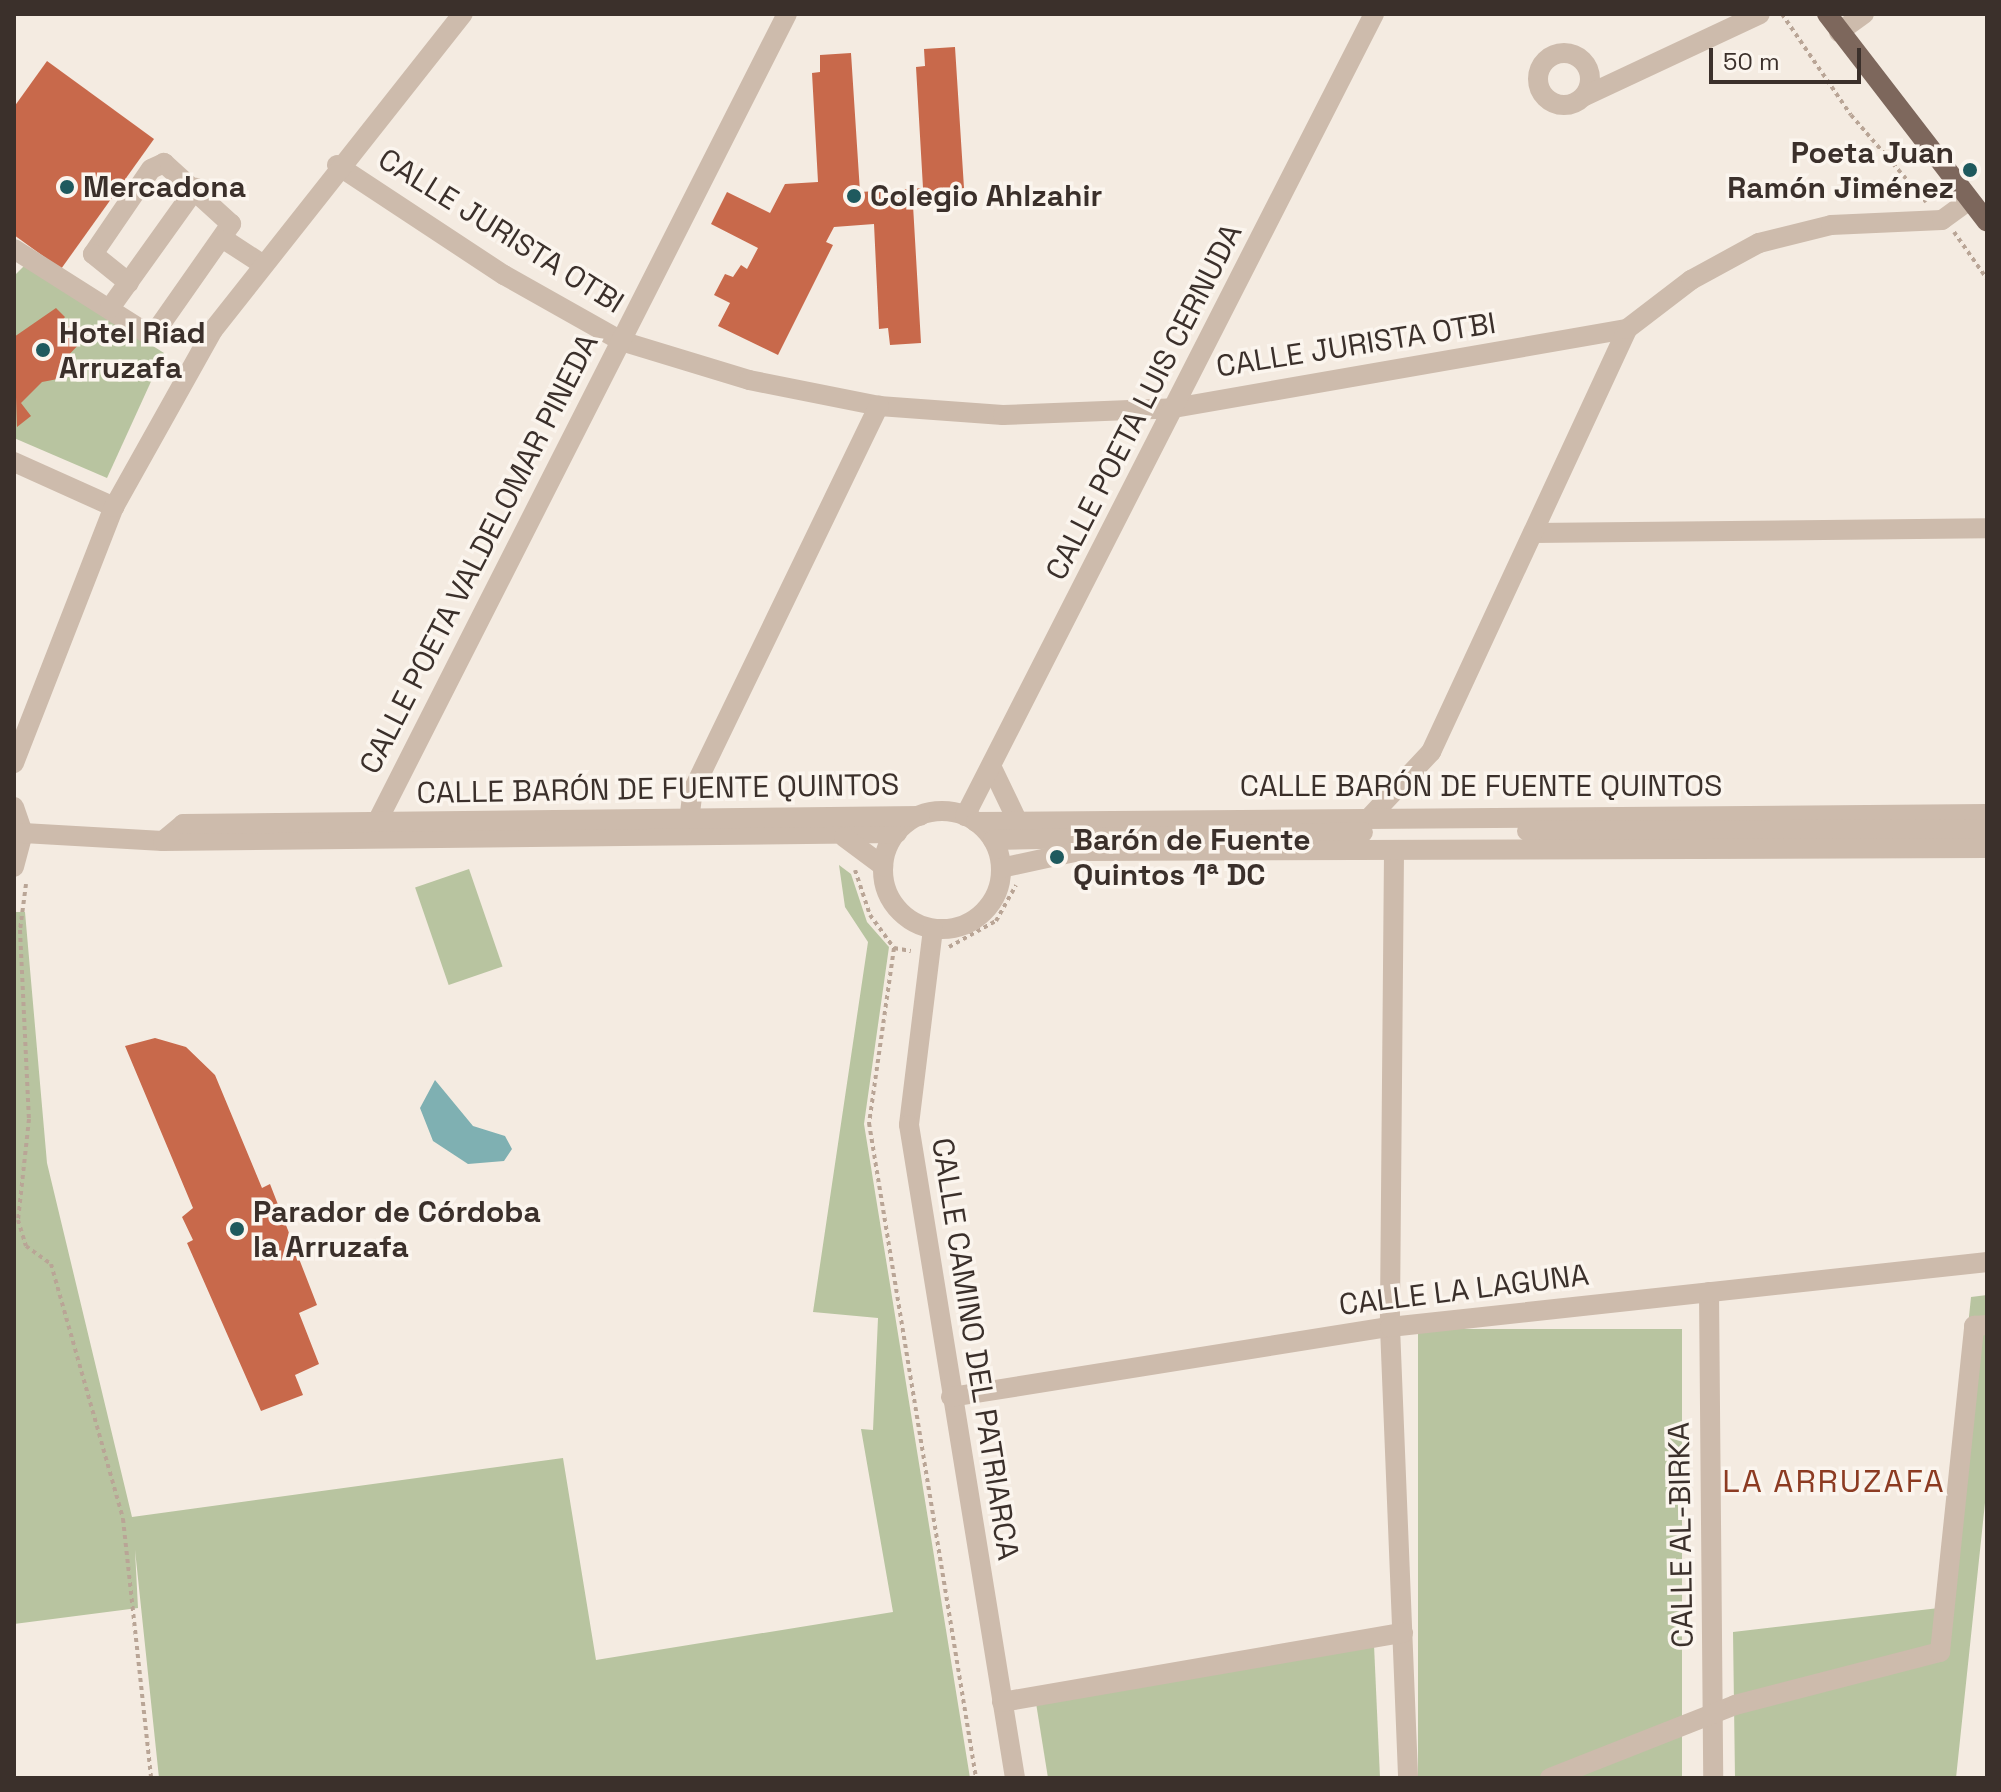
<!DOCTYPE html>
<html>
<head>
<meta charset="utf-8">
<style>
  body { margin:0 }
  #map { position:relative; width:2001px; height:1792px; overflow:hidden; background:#f4ebe1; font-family:"Space Grotesk",sans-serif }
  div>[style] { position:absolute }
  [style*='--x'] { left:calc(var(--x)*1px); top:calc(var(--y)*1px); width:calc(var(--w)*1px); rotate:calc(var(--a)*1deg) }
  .green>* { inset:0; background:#b8c4a0; transform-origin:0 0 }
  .water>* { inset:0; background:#7fb0b2 }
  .building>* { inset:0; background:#c8694b }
  .path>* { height:4px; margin-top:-2px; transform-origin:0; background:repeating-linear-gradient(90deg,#b9a596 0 4px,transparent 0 8px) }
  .minor>* { height:20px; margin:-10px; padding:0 10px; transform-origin:10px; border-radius:10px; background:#cdbbac }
  .minor>.ring { margin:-10px; padding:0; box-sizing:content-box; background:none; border:20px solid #cdbbac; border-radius:50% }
  .major>* { height:20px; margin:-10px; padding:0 10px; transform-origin:10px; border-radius:10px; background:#7d675c }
  .dots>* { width:22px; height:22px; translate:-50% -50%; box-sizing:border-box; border:4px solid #fbf5ee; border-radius:50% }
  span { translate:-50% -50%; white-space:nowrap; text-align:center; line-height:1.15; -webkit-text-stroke:7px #fbf5ee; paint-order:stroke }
  .poi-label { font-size:30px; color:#3b302b; font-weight:700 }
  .right { translate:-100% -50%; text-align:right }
  .left { translate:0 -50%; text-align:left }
  .street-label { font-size:30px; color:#3b302b }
  .neighbourhood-label { font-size:32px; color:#8c3b22; letter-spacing:2px }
  .frame { position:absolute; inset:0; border:16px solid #3b302b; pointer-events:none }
  .scale { position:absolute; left:1709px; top:48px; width:152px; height:36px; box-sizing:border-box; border:4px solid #3b302b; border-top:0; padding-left:10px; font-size:24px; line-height:28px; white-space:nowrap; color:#3b302b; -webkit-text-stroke:6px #fbf5ee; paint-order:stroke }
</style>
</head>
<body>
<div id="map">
  <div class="green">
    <div style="clip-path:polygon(25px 265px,164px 353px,107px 478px,14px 438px,14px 276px)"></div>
    <div style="clip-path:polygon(839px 865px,851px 874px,867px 922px,889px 947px,864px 1124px,970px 1778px,159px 1778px,135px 1550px,138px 1608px,14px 1624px,14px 912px,25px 912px,47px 1163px,132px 1517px,563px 1458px,596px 1660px,893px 1612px,861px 1429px,873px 1430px,878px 1318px,813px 1312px,868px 942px,845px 907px)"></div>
    <div style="left:469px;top:869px;width:103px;height:57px;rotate:71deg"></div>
    <div style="clip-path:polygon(1987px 1295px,1987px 1484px,1956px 1778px,1735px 1778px,1733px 1632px,1939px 1608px,1971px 1297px)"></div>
    <div style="left:1682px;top:1329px;width:449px;height:264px;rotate:90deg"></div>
    <div style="clip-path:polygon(1374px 1645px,1380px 1778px,1048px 1778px,1036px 1703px)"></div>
  </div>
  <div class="water">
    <div style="clip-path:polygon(435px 1080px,473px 1126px,505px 1136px,512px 1149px,504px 1161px,468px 1164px,433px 1141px,420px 1108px)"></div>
  </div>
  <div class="building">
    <div style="clip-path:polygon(955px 47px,964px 188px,934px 191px,935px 204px,913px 205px,921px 343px,890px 345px,888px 328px,879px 329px,874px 224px,834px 227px,826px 242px,833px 245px,778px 355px,718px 326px,730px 303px,714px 295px,725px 274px,733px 277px,741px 265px,747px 269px,758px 248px,711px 224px,727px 192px,770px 213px,785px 184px,818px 182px,812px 73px,820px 72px,820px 55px,851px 53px,860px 192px,923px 188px,916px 67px,925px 66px,924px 49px)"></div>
    <div style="clip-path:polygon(47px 61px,154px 139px,61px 269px,14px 235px,14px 107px)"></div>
    <div style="clip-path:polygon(56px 308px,65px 317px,58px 326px,64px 332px,71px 324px,85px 338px,61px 363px,63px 378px,42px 382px,21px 403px,31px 416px,17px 427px,14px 337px)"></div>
    <div style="clip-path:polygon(155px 1038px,186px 1047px,215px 1075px,262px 1188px,270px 1184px,317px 1305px,299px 1313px,319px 1364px,295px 1375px,303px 1395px,261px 1411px,187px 1243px,193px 1240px,182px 1217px,193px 1208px,125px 1046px)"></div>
  </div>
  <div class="path">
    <div style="--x:1782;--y:14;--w:122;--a:55.7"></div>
    <div style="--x:1851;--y:115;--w:115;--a:49.2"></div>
    <div style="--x:1954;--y:232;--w:57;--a:54.9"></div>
    <div style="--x:855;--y:870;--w:47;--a:71.6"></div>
    <div style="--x:870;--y:915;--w:41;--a:54"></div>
    <div style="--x:894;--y:948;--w:177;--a:98.1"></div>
    <div style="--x:869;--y:1123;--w:664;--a:80.72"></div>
    <div style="--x:26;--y:884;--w:46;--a:97.4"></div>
    <div style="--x:20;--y:930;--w:189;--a:87.3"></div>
    <div style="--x:29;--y:1119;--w:102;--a:96.2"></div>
    <div style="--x:18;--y:1220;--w:27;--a:73"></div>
    <div style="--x:26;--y:1246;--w:31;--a:36"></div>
    <div style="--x:51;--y:1264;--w:265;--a:74.2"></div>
    <div style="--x:123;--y:1519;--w:261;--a:83.8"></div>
    <div style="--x:949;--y:947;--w:54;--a:-29"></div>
    <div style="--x:996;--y:921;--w:41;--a:-60.9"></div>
    <div style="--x:894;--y:948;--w:17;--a:10"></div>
  </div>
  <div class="minor">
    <div style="--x:1839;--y:32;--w:31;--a:-36"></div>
    <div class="ring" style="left:1538px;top:53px;width:32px;height:32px"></div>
    <div style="--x:1585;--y:96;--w:193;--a:-25.1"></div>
    <div style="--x:337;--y:165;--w:200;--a:33.4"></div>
    <div style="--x:504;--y:275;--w:134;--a:29.4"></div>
    <div style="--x:621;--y:341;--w:134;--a:16.9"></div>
    <div style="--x:749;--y:380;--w:133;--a:11.3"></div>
    <div style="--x:879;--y:406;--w:124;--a:4.2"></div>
    <div style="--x:1003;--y:415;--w:171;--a:-2.3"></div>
    <div style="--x:1174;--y:408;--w:460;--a:-9.9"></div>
    <div style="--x:222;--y:238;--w:48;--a:33"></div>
    <div style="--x:14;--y:249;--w:155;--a:32.4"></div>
    <div style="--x:145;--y:332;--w:11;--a:-5"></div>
    <div style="--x:156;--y:331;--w:131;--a:-55"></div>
    <div style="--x:231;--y:224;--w:91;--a:-137.7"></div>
    <div style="--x:164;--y:163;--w:14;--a:155"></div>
    <div style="--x:151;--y:169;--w:103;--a:124.3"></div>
    <div style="--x:93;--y:254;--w:46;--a:38.9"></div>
    <div style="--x:110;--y:308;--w:148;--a:-54.4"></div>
    <div style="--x:14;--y:462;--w:110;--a:24.2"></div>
    <div style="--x:1533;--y:533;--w:454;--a:-0.6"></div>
    <div style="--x:14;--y:763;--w:275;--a:-68.7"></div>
    <div style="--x:114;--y:507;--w:203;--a:-60.8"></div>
    <div style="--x:213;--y:330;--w:403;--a:-51.7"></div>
    <div style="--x:993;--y:770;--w:51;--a:64.4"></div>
    <div style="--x:14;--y:807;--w:28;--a:71"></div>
    <div style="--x:23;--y:833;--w:35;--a:105"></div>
    <div class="ring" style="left:883px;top:811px;width:98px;height:98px"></div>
    <div style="--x:965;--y:816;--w:900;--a:-62.98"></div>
    <div style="--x:1369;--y:818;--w:91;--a:-46.8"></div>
    <div style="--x:1431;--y:752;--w:466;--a:-65.1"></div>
    <div style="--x:1627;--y:329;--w:81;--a:-37.4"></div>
    <div style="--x:1691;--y:280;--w:77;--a:-28.6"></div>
    <div style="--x:1759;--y:243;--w:74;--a:-14"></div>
    <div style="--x:1831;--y:225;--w:111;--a:-2.6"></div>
    <div style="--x:1942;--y:220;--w:34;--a:-36"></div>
    <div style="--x:689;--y:821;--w:31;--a:-83"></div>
    <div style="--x:693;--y:790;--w:427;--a:-64.2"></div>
    <div style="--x:377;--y:822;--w:906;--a:-63.1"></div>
    <div style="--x:976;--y:822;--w:1011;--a:-0.45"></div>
    <div style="--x:1527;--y:831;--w:460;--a:-0.2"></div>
    <div style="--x:23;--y:833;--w:140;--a:3.3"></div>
    <div style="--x:163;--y:841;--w:734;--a:-0.62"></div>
    <div style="--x:844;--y:837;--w:49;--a:36.6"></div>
    <div style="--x:993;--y:840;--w:370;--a:-1.2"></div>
    <div style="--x:163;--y:841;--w:26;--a:-40"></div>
    <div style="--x:183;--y:824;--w:737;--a:-0.62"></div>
    <div style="--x:1394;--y:852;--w:475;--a:90.5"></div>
    <div style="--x:1390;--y:1327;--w:451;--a:87.7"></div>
    <div style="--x:1001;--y:868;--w:80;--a:-12.3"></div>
    <div style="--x:1079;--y:851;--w:908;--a:-0.19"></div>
    <div style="--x:933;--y:929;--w:197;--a:97"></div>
    <div style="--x:909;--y:1125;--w:662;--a:80.78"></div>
    <div style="--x:1709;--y:1292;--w:486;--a:89.5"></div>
    <div style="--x:951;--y:1397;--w:445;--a:-9.1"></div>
    <div style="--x:1390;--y:1327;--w:601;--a:-6.21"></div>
    <div style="--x:1002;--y:1702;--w:407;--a:-9.8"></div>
    <div style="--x:1550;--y:1778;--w:199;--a:-21.5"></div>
    <div style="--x:1735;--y:1705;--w:212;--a:-14.5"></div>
    <div style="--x:1940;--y:1652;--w:328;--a:-84"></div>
    <div style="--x:1974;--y:1326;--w:13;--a:-4"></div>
  </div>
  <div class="major">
    <div style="--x:1827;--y:14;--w:262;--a:52.4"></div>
  </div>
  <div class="dots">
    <div style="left:1970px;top:170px;background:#1f5a5e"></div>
    <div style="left:67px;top:187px;background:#1f5a5e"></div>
    <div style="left:854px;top:196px;background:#1f5a5e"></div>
    <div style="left:43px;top:350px;background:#1f5a5e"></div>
    <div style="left:1057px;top:857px;background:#1f5a5e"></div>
    <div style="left:237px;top:1229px;background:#1f5a5e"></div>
  </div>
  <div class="poi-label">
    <span class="right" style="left:1954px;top:170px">Poeta Juan<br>Ramón Jiménez</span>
    <span class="left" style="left:83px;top:187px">Mercadona</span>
    <span class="left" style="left:870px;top:196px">Colegio Ahlzahir</span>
    <span class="left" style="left:59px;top:350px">Hotel Riad<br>Arruzafa</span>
    <span class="left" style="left:1073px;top:857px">Barón de Fuente<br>Quintos 1ª DC</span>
    <span class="left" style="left:253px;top:1229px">Parador de Córdoba<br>la Arruzafa</span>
  </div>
  <div class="street-label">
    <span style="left:501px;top:231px;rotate:32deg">CALLE JURISTA OTBI</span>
    <span style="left:1356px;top:345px;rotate:-9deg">CALLE JURISTA OTBI</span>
    <span style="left:1144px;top:402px;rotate:-63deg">CALLE POETA LUIS CERNUDA</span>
    <span style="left:479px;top:554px;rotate:-63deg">CALLE POETA VALDELOMAR PINEDA</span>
    <span style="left:1481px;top:786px">CALLE BARÓN DE FUENTE QUINTOS</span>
    <span style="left:658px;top:789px;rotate:-1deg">CALLE BARÓN DE FUENTE QUINTOS</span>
    <span style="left:1464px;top:1290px;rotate:-7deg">CALLE LA LAGUNA</span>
    <span style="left:975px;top:1349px;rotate:81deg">CALLE CAMINO DEL PATRIARCA</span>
    <span style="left:1681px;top:1535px;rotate:-91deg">CALLE AL-BIRKA</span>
  </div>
  <div class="neighbourhood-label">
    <span style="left:1834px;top:1481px">LA ARRUZAFA</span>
  </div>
  <div class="frame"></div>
  <div class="scale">50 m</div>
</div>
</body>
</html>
